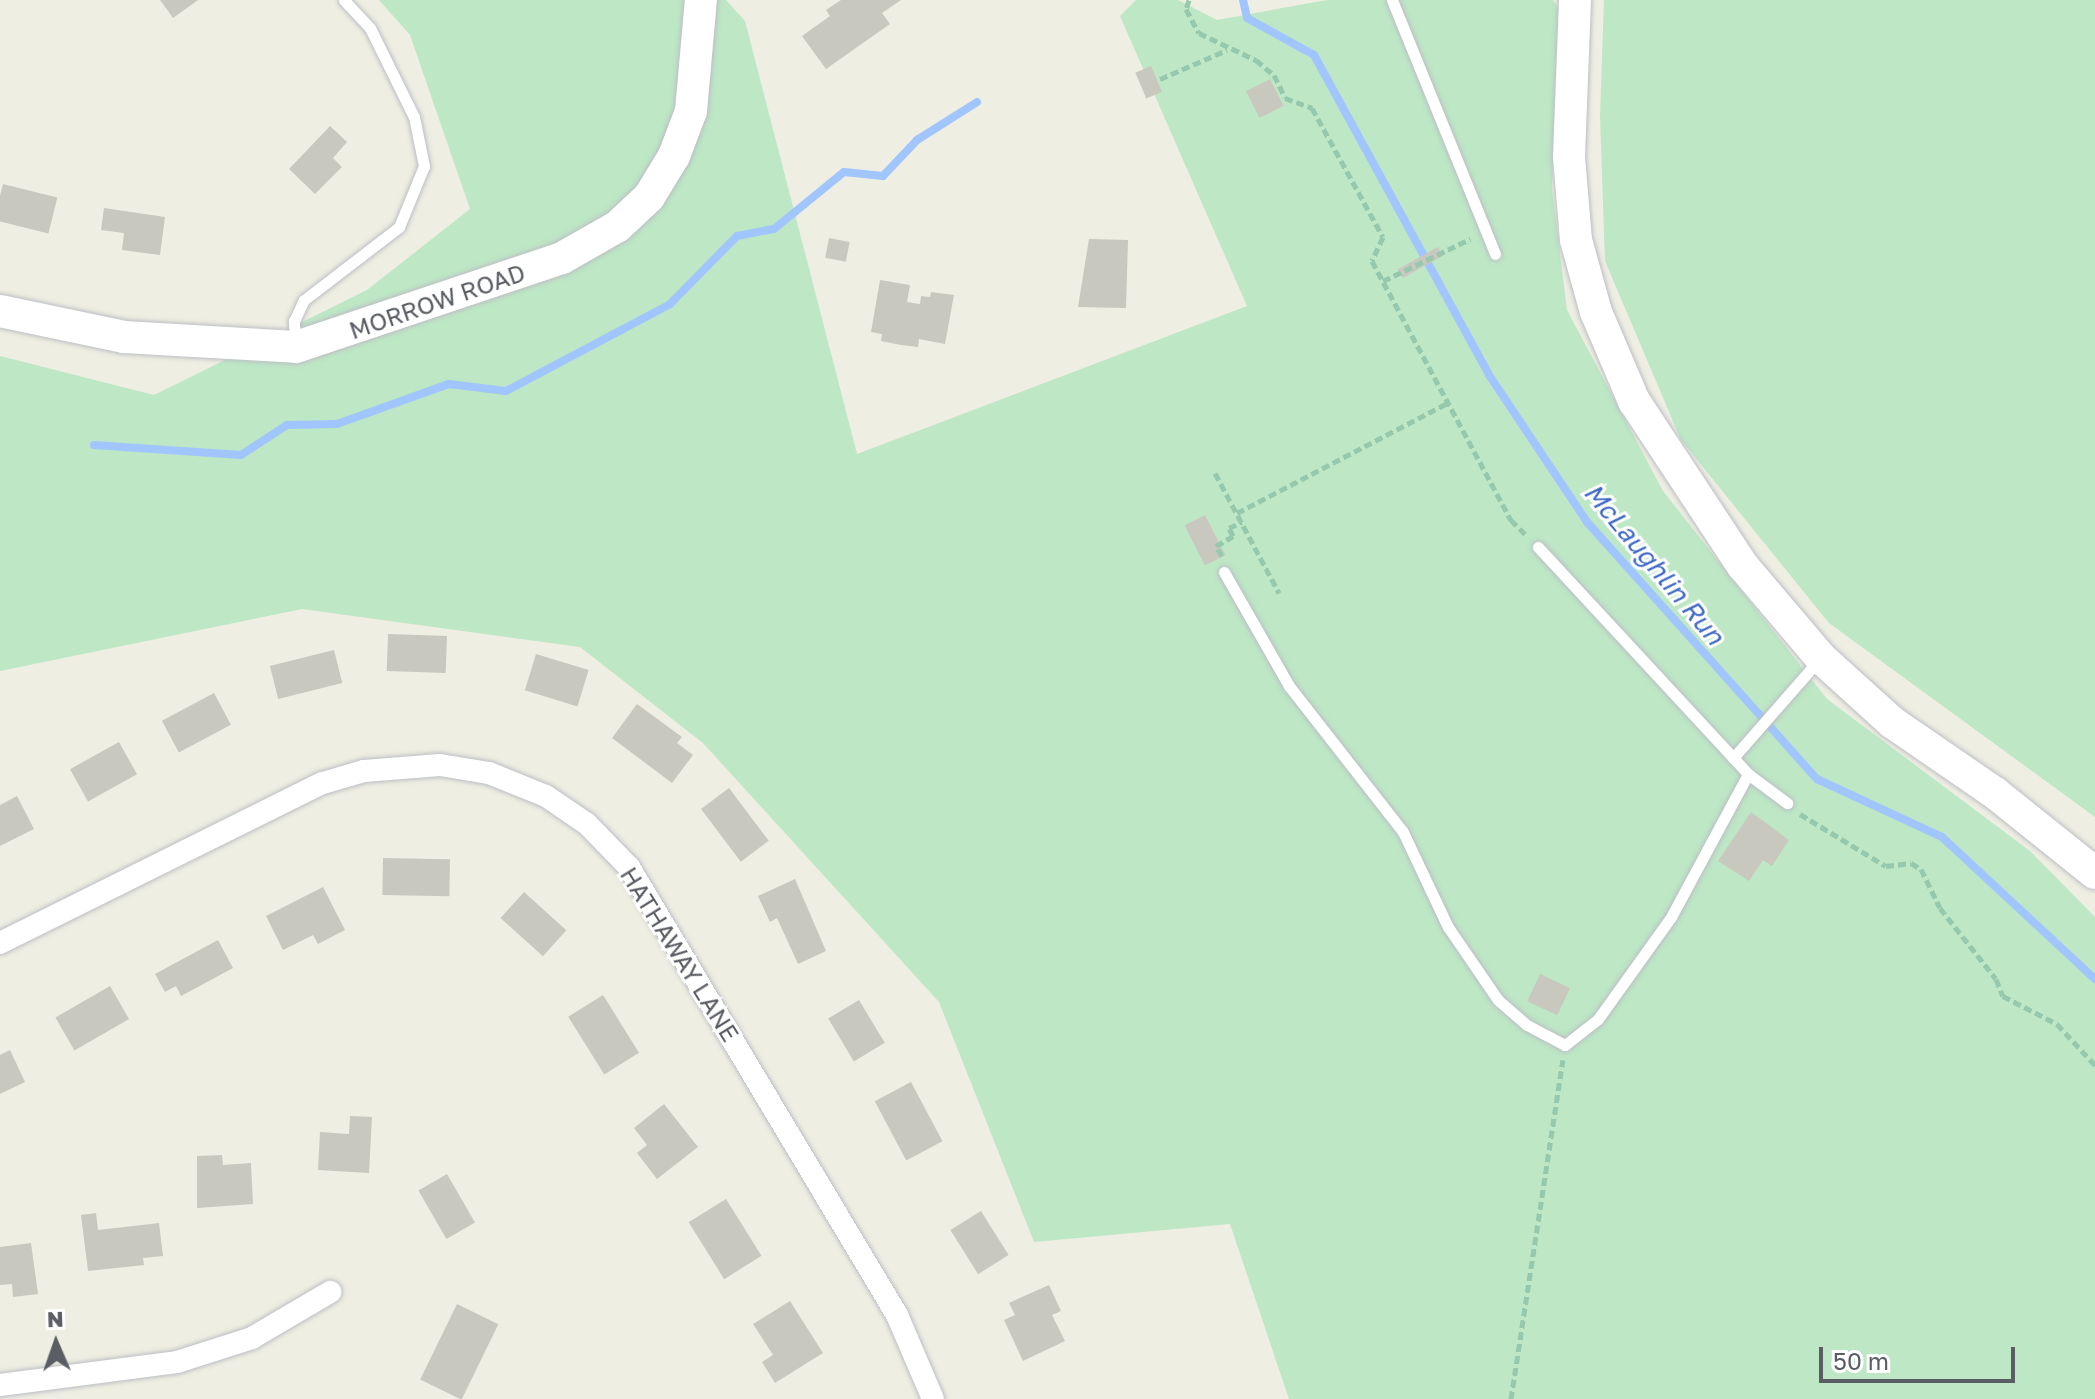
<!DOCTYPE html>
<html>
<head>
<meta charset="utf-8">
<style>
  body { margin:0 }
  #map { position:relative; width:2095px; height:1399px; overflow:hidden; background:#eeeee2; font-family:"Golos Text",sans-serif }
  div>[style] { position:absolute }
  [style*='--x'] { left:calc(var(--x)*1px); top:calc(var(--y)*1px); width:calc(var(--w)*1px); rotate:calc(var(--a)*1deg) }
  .green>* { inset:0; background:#bde7c5 }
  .stream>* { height:8px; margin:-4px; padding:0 4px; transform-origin:4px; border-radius:4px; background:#a1c5ff }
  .building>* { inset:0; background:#c9c8bf; transform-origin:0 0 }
  .path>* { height:5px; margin-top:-2.5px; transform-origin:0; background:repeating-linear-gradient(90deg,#96c8ad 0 8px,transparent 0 12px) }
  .roads { filter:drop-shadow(0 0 2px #bcbec4) drop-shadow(0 0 2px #bcbec4) }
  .lane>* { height:11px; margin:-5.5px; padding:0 5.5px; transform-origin:5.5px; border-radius:5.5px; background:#fff }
  .street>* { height:22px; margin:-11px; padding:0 11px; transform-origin:11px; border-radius:11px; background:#fff }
  .secondary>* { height:32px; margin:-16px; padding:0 16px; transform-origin:16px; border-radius:16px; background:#fff }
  span { translate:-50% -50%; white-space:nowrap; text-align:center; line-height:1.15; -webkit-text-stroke:6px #fff; paint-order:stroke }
  .street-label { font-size:24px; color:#5a5d64 }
  .water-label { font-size:26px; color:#3e68c8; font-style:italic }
  .north { position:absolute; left:16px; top:1303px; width:80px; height:80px; -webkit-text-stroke:6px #fff; paint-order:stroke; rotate:358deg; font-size:22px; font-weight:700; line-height:32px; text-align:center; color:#5a5d64 }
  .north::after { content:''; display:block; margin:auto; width:28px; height:36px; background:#5a5d64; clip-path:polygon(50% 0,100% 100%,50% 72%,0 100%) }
  .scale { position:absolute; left:1819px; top:1347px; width:196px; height:36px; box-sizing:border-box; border:4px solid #5a5d64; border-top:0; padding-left:10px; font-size:24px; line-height:28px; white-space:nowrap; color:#5a5d64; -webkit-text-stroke:6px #fff; paint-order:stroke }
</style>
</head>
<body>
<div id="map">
  <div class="green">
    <div style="clip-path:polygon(379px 0,726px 0,745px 21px,857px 454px,1247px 306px,1120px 16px,1136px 0,1178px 0,1217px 20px,1327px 0,1553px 0,1559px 9px,1552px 189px,1567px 310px,1663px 491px,1827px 699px,2030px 851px,2095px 917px,2095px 1399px,1289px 1399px,1230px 1224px,1034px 1242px,939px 1002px,703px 743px,580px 647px,302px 609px,0 671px,0 356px,154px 395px,367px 290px,470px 209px,410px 35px)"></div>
    <div style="clip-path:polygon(1604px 0,2095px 0,2095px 817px,1829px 623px,1681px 440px,1605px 261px,1600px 116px)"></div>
  </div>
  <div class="stream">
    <div style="--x:1243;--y:0;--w:18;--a:77"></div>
    <div style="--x:1247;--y:18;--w:77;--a:28.9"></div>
    <div style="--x:1314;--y:55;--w:365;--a:61.3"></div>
    <div style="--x:1489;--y:375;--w:177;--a:56.3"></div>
    <div style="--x:1587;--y:522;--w:345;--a:48.2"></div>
    <div style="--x:1817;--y:779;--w:138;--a:24.9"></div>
    <div style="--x:1942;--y:837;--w:209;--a:42.9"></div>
    <div style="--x:94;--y:445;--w:147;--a:3.9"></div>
    <div style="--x:241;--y:455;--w:55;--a:-33.1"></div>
    <div style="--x:287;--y:425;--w:50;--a:-1.1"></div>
    <div style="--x:337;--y:424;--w:119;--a:-19.7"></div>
    <div style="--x:449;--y:384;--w:57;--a:7"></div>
    <div style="--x:506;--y:391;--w:186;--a:-27.9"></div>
    <div style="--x:670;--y:304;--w:95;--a:-45.4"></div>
    <div style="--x:737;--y:236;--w:38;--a:-11"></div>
    <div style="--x:774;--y:229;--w:90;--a:-39.2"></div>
    <div style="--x:844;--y:172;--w:39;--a:6"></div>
    <div style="--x:883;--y:176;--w:50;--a:-46.6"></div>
    <div style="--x:917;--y:140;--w:71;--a:-32.3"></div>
  </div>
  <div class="building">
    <div style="clip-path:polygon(160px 0,198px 0,173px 18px)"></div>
    <div style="clip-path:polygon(841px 0,901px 0,882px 13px,890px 24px,826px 69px,802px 36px,830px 16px,826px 10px)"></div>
    <div style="left:1151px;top:66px;width:28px;height:17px;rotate:67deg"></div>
    <div style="left:1270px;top:79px;width:30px;height:27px;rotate:63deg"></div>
    <div style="clip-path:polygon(330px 126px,347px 142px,333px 158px,342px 167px,315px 194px,289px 169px)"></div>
    <div style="left:3px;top:184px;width:56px;height:37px;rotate:14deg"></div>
    <div style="clip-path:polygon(104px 208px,165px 217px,160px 255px,122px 250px,124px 233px,101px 230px)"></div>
    <div style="left:829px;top:238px;width:21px;height:20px;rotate:11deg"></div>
    <div style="clip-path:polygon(1089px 239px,1128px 240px,1126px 308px,1078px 307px)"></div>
    <div style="left:1438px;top:247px;width:10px;height:46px;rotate:61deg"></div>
    <div style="clip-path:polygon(880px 280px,910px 285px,907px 302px,920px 304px,921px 296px,930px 297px,931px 292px,954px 295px,945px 344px,919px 339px,918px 347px,901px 345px,881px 341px,882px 334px,871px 332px)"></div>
    <div style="left:1205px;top:515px;width:45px;height:23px;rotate:63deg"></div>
    <div style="left:388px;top:634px;width:59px;height:37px;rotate:2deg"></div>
    <div style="left:334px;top:650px;width:34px;height:66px;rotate:76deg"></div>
    <div style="left:536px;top:654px;width:55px;height:38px;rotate:17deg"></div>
    <div style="left:214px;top:693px;width:36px;height:59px;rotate:62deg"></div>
    <div style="clip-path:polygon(637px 704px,682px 737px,677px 743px,693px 755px,672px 783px,612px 738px)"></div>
    <div style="left:119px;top:742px;width:37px;height:56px;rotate:61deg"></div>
    <div style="left:729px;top:788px;width:66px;height:35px;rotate:53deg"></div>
    <div style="clip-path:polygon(17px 796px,34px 829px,0 846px,0 805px)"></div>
    <div style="clip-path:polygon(1751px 812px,1789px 840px,1772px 866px,1763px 860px,1749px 881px,1718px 861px)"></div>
    <div style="left:383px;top:858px;width:67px;height:37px;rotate:1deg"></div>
    <div style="clip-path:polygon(795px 879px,826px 951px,798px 964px,777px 918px,770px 922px,758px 896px)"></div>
    <div style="clip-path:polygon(323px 887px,345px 930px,318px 944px,313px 935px,283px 950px,266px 916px)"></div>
    <div style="left:524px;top:892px;width:57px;height:35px;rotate:42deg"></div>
    <div style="clip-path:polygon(218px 940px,233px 968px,181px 996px,176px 986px,165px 992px,155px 974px)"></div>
    <div style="left:1540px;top:974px;width:33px;height:30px;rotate:25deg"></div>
    <div style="left:110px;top:986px;width:38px;height:63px;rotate:60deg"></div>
    <div style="left:603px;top:995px;width:68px;height:41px;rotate:58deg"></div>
    <div style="left:859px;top:1000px;width:50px;height:36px;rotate:59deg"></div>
    <div style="clip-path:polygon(10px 1050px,25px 1082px,0 1094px,0 1055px)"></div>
    <div style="left:911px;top:1082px;width:67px;height:41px;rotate:62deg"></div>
    <div style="clip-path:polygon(664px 1104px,698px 1147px,657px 1179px,637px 1153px,647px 1145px,634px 1128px)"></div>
    <div style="clip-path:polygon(350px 1116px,372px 1117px,369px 1173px,318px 1170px,320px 1132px,349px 1134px)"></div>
    <div style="clip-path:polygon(222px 1155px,223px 1165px,251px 1163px,253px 1204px,197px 1208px,197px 1156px)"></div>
    <div style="left:447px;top:1174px;width:56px;height:33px;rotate:60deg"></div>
    <div style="left:726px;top:1199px;width:67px;height:44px;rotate:58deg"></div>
    <div style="left:981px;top:1211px;width:52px;height:36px;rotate:58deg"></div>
    <div style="clip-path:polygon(96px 1213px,98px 1230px,159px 1223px,163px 1256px,143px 1258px,144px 1265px,88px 1271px,81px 1215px)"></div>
    <div style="clip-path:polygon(31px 1243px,38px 1294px,13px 1297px,12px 1284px,0 1285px,0 1247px)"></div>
    <div style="clip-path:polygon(1049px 1285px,1061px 1311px,1052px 1315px,1065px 1341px,1023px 1361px,1004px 1320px,1015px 1315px,1009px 1303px)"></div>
    <div style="clip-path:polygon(790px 1301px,823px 1353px,775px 1383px,762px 1362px,773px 1355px,753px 1324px)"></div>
    <div style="left:457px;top:1304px;width:46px;height:84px;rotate:26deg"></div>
  </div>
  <div class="path">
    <div style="--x:1189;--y:0;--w:9;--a:108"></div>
    <div style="--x:1186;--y:9;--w:27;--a:62"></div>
    <div style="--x:1199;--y:33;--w:63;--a:25.3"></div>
    <div style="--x:1256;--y:60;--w:23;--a:40"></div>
    <div style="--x:1274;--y:75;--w:25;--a:64"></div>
    <div style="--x:1285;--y:98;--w:29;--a:20"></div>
    <div style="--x:1312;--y:108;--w:147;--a:61.2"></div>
    <div style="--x:1383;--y:237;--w:26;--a:115"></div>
    <div style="--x:1372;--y:261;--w:294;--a:61.8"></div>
    <div style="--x:1511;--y:520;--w:21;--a:45"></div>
    <div style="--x:1160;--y:79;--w:73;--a:-23.4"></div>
    <div style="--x:1383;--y:281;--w:97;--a:-25.8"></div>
    <div style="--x:1215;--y:473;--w:136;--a:61.9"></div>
    <div style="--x:1237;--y:513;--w:237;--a:-27.6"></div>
    <div style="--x:1222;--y:556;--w:12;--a:-121"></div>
    <div style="--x:1216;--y:546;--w:20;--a:-30"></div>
    <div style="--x:1233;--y:536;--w:9;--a:-117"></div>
    <div style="--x:1229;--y:528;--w:14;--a:-25"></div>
    <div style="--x:1800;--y:814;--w:100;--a:31.2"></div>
    <div style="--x:1886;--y:866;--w:25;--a:-7"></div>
    <div style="--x:1911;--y:863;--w:12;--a:31"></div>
    <div style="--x:1921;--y:869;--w:43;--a:64"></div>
    <div style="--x:1940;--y:908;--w:90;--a:51.7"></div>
    <div style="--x:1996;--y:979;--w:18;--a:68"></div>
    <div style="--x:2003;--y:996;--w:61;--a:27.4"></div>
    <div style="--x:2057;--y:1024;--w:56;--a:47.2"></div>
    <div style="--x:1511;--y:1399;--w:343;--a:-81.3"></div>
  </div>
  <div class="roads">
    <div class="lane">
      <div style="--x:1392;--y:0;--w:274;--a:67.9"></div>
      <div style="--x:295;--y:342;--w:21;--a:-93"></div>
      <div style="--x:294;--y:321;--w:23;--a:-65"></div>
      <div style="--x:304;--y:300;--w:120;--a:-37.5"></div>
      <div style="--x:399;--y:227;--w:66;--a:-67.7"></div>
      <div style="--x:424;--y:166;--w:50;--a:-101.5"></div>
      <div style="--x:414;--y:117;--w:99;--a:-116.3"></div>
      <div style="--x:370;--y:28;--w:38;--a:-133"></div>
      <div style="--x:1538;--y:547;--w:309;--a:47.2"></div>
      <div style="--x:1748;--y:774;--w:49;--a:36.6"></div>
      <div style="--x:1224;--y:572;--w:131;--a:60.3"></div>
      <div style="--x:1289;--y:686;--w:185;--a:52"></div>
      <div style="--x:1403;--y:832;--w:105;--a:64.7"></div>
      <div style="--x:1448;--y:927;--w:88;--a:55.6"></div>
      <div style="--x:1498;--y:1000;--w:38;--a:41"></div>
      <div style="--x:1527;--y:1025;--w:43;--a:27.8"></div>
      <div style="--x:1565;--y:1045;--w:42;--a:-38.2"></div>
      <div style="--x:1598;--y:1019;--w:125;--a:-54.4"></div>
      <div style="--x:1671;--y:917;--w:162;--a:-61.7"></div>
      <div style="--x:1733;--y:758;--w:129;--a:-48.8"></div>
    </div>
    <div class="street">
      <div style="--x:0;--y:943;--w:360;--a:-26.4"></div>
      <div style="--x:323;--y:783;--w:43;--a:-16.3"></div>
      <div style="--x:364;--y:771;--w:76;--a:-4.5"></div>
      <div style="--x:440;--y:765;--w:50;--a:9.3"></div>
      <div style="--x:489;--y:773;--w:61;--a:22"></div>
      <div style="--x:546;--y:796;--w:50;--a:34.3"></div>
      <div style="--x:587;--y:824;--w:60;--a:45.7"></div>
      <div style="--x:629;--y:867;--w:522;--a:59.11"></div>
      <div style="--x:897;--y:1315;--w:91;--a:66.8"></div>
      <div style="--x:0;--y:1385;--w:178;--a:-7.4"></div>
      <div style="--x:177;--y:1362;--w:79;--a:-17.7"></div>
      <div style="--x:252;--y:1338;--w:91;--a:-30.5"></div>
    </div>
    <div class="secondary">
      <div style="--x:1575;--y:0;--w:157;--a:92.2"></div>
      <div style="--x:1569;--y:157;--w:83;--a:85.2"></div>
      <div style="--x:1576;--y:240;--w:75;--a:74.5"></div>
      <div style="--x:1596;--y:312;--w:97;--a:66.9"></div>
      <div style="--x:1634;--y:401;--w:198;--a:56.6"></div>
      <div style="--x:1743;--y:566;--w:121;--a:49.7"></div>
      <div style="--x:1821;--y:658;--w:97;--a:42.1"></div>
      <div style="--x:1893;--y:723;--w:124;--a:34.5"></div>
      <div style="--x:1995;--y:793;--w:128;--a:38.7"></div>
      <div style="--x:0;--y:311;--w:127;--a:11.8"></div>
      <div style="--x:124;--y:337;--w:172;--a:3.3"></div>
      <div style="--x:296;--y:347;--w:280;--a:-18.5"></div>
      <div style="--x:562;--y:258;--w:64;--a:-29.7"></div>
      <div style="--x:618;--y:226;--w:42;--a:-43.1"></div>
      <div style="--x:649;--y:197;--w:48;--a:-58.6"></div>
      <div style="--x:674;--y:156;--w:48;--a:-69.3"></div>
      <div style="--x:691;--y:111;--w:111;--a:-84.9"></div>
    </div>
  </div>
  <div class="street-label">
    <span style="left:437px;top:301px;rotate:-19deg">MORROW ROAD</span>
    <span style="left:680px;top:954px;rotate:58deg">HATHAWAY LANE</span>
  </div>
  <div class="water-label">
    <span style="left:1654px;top:564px;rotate:50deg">McLaughlin Run</span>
  </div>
  <div class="north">N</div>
  <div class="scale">50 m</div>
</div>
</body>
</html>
